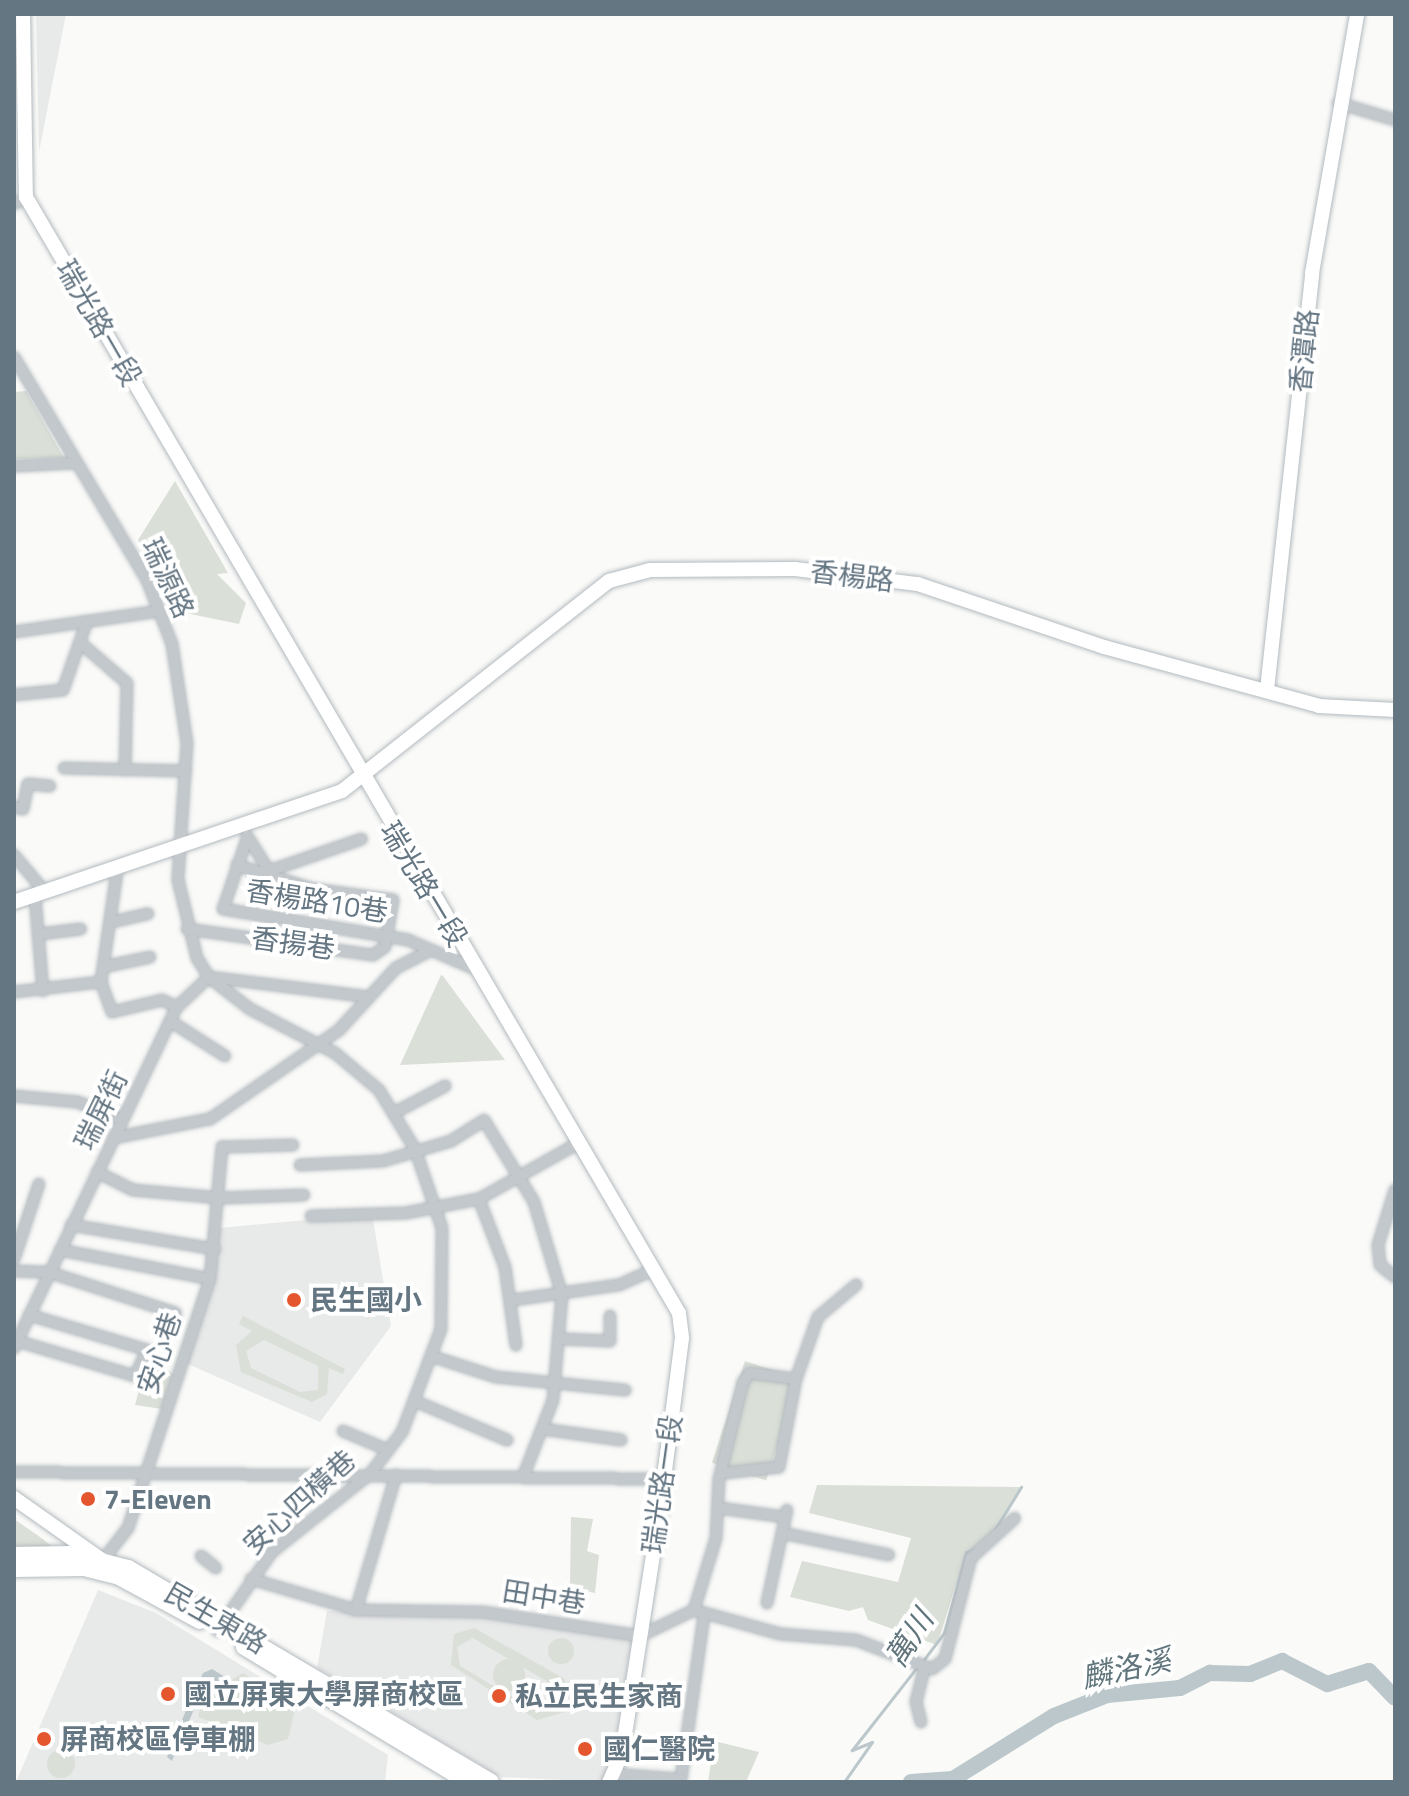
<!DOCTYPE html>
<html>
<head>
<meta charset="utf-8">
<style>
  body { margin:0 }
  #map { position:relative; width:1409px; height:1796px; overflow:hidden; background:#fafaf8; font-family:"Titillium Web","Noto Sans TC",sans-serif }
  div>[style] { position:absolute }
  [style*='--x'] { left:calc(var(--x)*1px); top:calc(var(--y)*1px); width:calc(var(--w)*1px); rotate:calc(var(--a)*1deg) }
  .built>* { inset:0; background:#e8e9e9 }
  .green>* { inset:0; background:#dadfd7; transform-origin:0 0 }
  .round { border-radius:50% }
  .water>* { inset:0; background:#bbc7cb }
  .stream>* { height:3px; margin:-1.5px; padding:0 1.5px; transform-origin:1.5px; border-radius:1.5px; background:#bbc7cb }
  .river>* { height:16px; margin:-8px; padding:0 8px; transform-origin:8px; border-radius:8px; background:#bbc7cb }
  .roads { filter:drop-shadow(0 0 2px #b3babf) drop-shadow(0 0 2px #b3babf) }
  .street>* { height:10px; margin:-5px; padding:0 5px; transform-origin:5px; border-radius:5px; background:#c3c8cc }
  .secondary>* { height:14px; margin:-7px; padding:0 7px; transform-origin:7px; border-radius:7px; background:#fff }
  .primary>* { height:16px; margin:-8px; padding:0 8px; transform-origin:8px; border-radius:8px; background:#fff }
  .dots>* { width:22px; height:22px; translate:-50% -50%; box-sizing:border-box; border:4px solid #fff; border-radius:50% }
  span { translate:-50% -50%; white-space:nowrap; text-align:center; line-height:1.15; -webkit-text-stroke:8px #fff; paint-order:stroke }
  .street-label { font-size:28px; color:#657683 }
  .poi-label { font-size:28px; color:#657683; font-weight:700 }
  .left { translate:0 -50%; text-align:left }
  .water-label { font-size:30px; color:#60757c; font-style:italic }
  .frame { position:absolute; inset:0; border:16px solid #657683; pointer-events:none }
</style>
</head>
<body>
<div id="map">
  <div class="built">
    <div style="clip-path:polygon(36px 14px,66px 14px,39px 152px)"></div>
    <div style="clip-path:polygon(372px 1214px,391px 1326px,320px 1422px,181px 1361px,219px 1228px)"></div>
    <div style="clip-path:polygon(98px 1590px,156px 1613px,388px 1755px,385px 1782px,16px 1782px)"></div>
    <div style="clip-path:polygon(327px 1611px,483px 1617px,632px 1639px,611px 1767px,602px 1782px,501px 1777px,317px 1668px)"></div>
  </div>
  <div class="green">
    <div style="clip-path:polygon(26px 391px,64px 458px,14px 459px,14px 392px)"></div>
    <div style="clip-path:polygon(175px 481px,228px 573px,217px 574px,246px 603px,239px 624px,171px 610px,147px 561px,138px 540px)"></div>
    <div style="clip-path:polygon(441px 975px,443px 976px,505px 1060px,400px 1065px)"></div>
    <div style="clip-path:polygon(evenodd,243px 1316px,345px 1369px,343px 1374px,329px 1368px,327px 1394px,312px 1402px,241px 1372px,236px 1345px,252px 1331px,239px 1324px,243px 1316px,264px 1340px,318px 1366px,318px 1390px,300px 1392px,251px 1368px,246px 1351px,264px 1340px)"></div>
    <div style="clip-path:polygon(148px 1356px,173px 1374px,162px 1409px,135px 1405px)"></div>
    <div style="left:745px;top:1361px;width:57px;height:107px;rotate:18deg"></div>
    <div style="clip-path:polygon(817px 1485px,1021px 1487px,987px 1542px,966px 1552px,937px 1645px,868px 1620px,863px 1607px,849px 1611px,790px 1597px,802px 1561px,898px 1582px,911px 1538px,809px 1513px)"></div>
    <div style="clip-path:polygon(571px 1517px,593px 1519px,587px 1551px,599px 1555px,595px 1593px,570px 1587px)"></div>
    <div style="clip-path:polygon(14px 1519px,40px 1537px,53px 1547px,14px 1546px)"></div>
    <div style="clip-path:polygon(evenodd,474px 1628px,565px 1679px,565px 1712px,537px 1720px,451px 1665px,454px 1634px,474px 1628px,473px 1638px,555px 1686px,560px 1702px,534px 1710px,460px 1666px,457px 1647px,473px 1638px)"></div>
    <div class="round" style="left:548px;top:1638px;width:26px;height:26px"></div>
    <div class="round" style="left:493px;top:1659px;width:32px;height:32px"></div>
    <div style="clip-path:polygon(243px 1673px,296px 1705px,288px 1739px,268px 1745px,198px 1717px,203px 1698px)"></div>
    <div style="clip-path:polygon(714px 1741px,759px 1752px,746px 1782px,708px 1782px)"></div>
    <div class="round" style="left:47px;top:1750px;width:28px;height:28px"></div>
  </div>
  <div class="water">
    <div style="clip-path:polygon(212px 1669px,225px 1677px,198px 1700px,172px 1761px,167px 1757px,189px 1703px,203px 1673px)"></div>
  </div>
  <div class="stream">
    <div style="--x:994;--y:1531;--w:52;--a:-58.5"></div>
    <div style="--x:922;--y:1662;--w:36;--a:-53"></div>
    <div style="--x:944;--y:1633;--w:84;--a:-74.8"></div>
    <div style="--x:966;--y:1552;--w:12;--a:-24"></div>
    <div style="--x:844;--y:1782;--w:49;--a:-55"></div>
    <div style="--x:872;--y:1742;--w:22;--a:158"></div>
    <div style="--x:852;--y:1750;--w:105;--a:-51.9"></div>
  </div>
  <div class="river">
    <div style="--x:911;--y:1782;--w:42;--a:-4.1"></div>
    <div style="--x:953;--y:1779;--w:119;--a:-32"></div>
    <div style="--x:1054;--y:1716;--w:57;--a:-21.6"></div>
    <div style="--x:1107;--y:1695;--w:73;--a:-5.5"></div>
    <div style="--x:1180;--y:1688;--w:34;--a:-27"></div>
    <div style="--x:1210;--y:1673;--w:40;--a:1.4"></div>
    <div style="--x:1250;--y:1674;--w:35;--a:-22"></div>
    <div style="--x:1282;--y:1661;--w:51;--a:27.1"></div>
    <div style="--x:1327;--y:1684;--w:44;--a:-17.2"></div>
    <div style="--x:1369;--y:1671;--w:37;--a:46"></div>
  </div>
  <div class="roads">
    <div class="street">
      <div style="--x:1338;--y:103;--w:59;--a:16.6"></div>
      <div style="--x:14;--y:204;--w:14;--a:-30"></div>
      <div style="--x:14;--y:357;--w:260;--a:59.2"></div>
      <div style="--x:147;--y:580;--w:69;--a:68.7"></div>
      <div style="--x:172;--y:644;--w:100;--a:81.4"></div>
      <div style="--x:187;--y:743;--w:137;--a:93.8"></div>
      <div style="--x:178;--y:880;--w:80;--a:76.3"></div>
      <div style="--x:197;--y:958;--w:22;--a:58"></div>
      <div style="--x:209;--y:977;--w:52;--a:38"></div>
      <div style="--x:250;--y:1009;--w:96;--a:27.4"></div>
      <div style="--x:335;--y:1053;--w:57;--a:40.1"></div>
      <div style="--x:379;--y:1090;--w:69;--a:58.6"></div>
      <div style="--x:415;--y:1149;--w:83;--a:71.1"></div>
      <div style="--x:442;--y:1228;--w:101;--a:90.6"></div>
      <div style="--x:441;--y:1329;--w:110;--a:110.7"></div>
      <div style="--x:402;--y:1432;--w:53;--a:127.3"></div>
      <div style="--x:370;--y:1474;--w:125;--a:141.5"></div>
      <div style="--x:272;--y:1552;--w:96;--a:124.8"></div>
      <div style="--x:14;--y:466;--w:62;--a:-2.8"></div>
      <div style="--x:14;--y:632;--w:147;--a:-8.2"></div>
      <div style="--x:84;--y:646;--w:57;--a:40.7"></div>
      <div style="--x:127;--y:683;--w:87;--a:91.3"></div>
      <div style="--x:14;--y:695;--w:49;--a:-5.8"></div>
      <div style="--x:63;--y:690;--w:73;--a:-70.8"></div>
      <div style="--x:64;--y:768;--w:122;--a:1.4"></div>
      <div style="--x:14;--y:807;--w:9;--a:13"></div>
      <div style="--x:23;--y:809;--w:25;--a:-79"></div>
      <div style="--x:28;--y:784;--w:22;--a:5"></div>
      <div style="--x:247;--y:836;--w:41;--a:57.8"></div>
      <div style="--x:247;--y:839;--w:74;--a:108.9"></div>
      <div style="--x:223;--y:909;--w:188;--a:9.5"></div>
      <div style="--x:408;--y:940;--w:73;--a:23.4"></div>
      <div style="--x:14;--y:855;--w:48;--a:50"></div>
      <div style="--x:118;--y:865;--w:118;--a:98.3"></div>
      <div style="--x:101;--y:982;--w:32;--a:70"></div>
      <div style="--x:112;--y:1012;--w:51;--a:-13.5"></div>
      <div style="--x:162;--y:1000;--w:17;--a:25"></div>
      <div style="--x:269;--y:871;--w:98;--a:-19"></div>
      <div style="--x:35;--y:896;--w:95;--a:85.2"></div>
      <div style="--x:112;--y:922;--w:37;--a:-13"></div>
      <div style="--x:187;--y:929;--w:188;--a:8"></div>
      <div style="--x:373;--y:955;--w:14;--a:-34"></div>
      <div style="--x:385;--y:947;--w:48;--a:-80.3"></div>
      <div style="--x:393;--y:900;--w:81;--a:-172.2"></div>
      <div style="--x:313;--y:889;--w:80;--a:-162.5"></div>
      <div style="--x:40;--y:934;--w:41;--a:-7"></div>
      <div style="--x:103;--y:967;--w:48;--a:-12"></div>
      <div style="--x:14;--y:992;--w:88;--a:-6.6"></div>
      <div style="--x:170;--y:1021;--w:65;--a:32.5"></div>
      <div style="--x:14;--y:1096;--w:64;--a:5.4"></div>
      <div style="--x:78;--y:1102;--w:48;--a:22.2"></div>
      <div style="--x:394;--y:1113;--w:58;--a:-27.9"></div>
      <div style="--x:113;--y:1138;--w:99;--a:-11.1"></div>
      <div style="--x:210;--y:1119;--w:157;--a:-34.6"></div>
      <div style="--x:339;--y:1030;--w:84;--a:-47.4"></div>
      <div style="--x:396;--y:968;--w:34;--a:-27"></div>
      <div style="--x:300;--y:1165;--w:83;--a:-2.8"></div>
      <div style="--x:383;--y:1161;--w:71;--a:-16.4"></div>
      <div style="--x:451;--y:1141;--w:39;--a:-32"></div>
      <div style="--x:484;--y:1120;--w:96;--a:58.6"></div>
      <div style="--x:534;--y:1202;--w:97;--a:73.2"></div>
      <div style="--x:562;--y:1295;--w:105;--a:94.9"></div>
      <div style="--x:553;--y:1400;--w:83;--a:111.3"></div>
      <div style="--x:97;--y:1172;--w:40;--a:26.6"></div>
      <div style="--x:133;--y:1190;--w:88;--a:5.2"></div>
      <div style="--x:221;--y:1198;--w:83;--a:-2.1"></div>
      <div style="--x:1395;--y:1190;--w:58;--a:107.2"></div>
      <div style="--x:1378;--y:1245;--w:20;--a:84"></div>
      <div style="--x:1380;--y:1265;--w:19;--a:39"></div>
      <div style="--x:479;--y:1199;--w:73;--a:69.1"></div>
      <div style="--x:505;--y:1267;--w:79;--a:82"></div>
      <div style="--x:311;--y:1216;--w:95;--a:-1.8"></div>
      <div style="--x:406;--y:1213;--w:74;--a:-10.9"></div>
      <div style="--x:479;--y:1199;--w:116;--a:-29.4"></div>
      <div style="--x:71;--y:1225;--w:146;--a:9.5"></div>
      <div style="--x:60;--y:1250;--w:153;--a:10.9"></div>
      <div style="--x:14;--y:1259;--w:79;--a:-71.6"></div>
      <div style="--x:14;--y:1271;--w:34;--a:2"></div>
      <div style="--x:48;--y:1272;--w:134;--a:17.8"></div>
      <div style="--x:513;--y:1300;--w:107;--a:-8.1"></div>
      <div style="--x:619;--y:1285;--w:39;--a:-24"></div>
      <div style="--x:561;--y:1339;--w:49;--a:2.3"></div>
      <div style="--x:610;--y:1341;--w:25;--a:-90"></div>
      <div style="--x:17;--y:1341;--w:123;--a:16.5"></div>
      <div style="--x:135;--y:1376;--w:29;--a:-65"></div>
      <div style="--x:147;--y:1350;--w:123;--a:-163.5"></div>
      <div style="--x:14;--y:1348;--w:378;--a:-64.5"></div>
      <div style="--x:177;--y:1007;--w:44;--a:-43.2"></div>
      <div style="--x:209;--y:977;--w:161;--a:7.1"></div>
      <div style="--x:434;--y:1357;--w:65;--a:17.9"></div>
      <div style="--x:496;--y:1377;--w:130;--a:5.8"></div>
      <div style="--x:796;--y:1379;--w:66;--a:-70.5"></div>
      <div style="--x:818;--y:1317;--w:50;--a:-40.1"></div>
      <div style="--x:417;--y:1402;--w:98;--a:22.9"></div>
      <div style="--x:542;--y:1429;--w:80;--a:7.9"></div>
      <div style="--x:343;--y:1431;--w:49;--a:22.9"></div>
      <div style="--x:14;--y:1472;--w:649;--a:0.62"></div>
      <div style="--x:719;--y:1508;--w:67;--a:7.8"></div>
      <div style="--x:782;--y:1533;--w:109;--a:11.6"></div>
      <div style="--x:201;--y:1556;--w:19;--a:39"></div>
      <div style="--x:103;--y:1560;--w:41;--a:-52"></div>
      <div style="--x:128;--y:1528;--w:262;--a:-71.8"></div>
      <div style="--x:210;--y:1279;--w:133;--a:-84.8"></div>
      <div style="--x:222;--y:1147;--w:71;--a:-1.6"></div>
      <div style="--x:251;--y:1579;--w:109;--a:16.4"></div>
      <div style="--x:356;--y:1610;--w:127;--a:0.9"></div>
      <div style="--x:483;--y:1612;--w:159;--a:8.7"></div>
      <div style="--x:640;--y:1636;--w:60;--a:-25.7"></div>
      <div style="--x:694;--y:1610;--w:75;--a:-73"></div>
      <div style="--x:716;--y:1538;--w:59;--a:-87.1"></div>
      <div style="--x:719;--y:1479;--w:100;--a:-76.1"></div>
      <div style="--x:743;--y:1382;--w:11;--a:-52"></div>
      <div style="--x:750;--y:1373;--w:46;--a:7.4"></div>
      <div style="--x:796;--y:1379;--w:90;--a:100.9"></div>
      <div style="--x:779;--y:1467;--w:55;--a:173.8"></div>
      <div style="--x:767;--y:1603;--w:95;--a:-77.9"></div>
      <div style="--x:356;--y:1610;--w:141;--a:-73.5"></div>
      <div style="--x:694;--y:1610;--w:89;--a:15.6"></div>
      <div style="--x:780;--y:1634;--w:76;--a:4.5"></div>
      <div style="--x:856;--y:1640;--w:81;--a:20.9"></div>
      <div style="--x:932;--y:1669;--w:16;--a:-38"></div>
      <div style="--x:945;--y:1659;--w:104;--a:-75.6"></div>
      <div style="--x:971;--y:1558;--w:59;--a:-42.3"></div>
      <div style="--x:921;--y:1722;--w:21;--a:-104"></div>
      <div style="--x:916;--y:1702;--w:34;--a:-76"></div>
      <div style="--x:614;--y:1774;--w:67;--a:4.3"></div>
      <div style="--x:681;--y:1779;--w:165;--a:-82"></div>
    </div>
    <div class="secondary">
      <div style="--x:23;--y:14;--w:183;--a:89.1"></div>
      <div style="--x:26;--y:197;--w:1293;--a:59.67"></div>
      <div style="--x:679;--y:1313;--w:25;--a:83"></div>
      <div style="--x:682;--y:1338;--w:180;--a:97.3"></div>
      <div style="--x:659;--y:1517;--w:239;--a:98.9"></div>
      <div style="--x:622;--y:1753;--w:32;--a:114"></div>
      <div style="--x:1267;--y:690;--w:419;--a:-83.8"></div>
      <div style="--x:1312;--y:273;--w:263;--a:-80.1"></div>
      <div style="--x:14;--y:902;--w:346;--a:-18.7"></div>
      <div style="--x:342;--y:791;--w:340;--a:-38.2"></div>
      <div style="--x:609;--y:581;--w:42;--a:-15"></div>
      <div style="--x:650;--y:570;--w:145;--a:-0.4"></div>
      <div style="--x:795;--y:569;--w:124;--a:7"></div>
      <div style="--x:918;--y:584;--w:196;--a:18.7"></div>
      <div style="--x:1104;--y:647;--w:223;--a:15.3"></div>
      <div style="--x:1319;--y:706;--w:76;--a:3"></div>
      <div style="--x:14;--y:1498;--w:108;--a:35.2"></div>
    </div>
    <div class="primary">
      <div style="--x:14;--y:1555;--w:58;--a:-1"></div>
      <div style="--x:72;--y:1554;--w:58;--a:14"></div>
      <div style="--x:128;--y:1568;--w:421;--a:30.5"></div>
      <div style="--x:14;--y:1569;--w:70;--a:-0.8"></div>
      <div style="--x:84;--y:1568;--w:36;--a:14"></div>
      <div style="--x:119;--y:1577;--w:92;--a:28.5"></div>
      <div style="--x:244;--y:1647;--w:262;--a:31.1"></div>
    </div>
  </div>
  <div class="dots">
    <div style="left:294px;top:1300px;background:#e4572e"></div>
    <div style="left:88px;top:1499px;background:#e4572e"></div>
    <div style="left:168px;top:1694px;background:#e4572e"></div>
    <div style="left:499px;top:1696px;background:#e4572e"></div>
    <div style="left:44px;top:1739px;background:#e4572e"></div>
    <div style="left:585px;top:1749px;background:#e4572e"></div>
  </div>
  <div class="street-label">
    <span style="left:99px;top:323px;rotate:60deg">瑞光路一段</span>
    <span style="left:1304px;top:351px;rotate:-84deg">香潭路</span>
    <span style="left:852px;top:576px;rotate:7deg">香楊路</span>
    <span style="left:168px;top:578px;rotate:65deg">瑞源路</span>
    <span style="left:424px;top:884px;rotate:59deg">瑞光路一段</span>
    <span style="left:317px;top:901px;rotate:9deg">香楊路10巷</span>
    <span style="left:293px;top:943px;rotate:8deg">香揚巷</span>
    <span style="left:101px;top:1110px;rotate:-64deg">瑞屏街</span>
    <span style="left:159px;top:1353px;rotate:-72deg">安心巷</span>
    <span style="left:662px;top:1484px;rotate:-82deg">瑞光路一段</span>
    <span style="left:299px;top:1502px;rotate:-42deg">安心四橫巷</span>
    <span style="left:544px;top:1597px;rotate:9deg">田中巷</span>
    <span style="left:216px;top:1618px;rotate:30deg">民生東路</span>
  </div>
  <div class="poi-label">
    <span class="left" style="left:310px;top:1300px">民生國小</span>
    <span class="left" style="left:104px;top:1499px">7-Eleven</span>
    <span class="left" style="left:184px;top:1694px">國立屏東大學屏商校區</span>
    <span class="left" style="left:515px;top:1696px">私立民生家商</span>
    <span class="left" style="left:60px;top:1739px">屏商校區停車棚</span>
    <span class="left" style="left:603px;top:1749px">國仁醫院</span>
  </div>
  <div class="water-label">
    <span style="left:909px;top:1638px;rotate:-57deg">萬川</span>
    <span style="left:1126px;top:1668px;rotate:-12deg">麟洛溪</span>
  </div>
  <div class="frame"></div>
</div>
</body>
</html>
